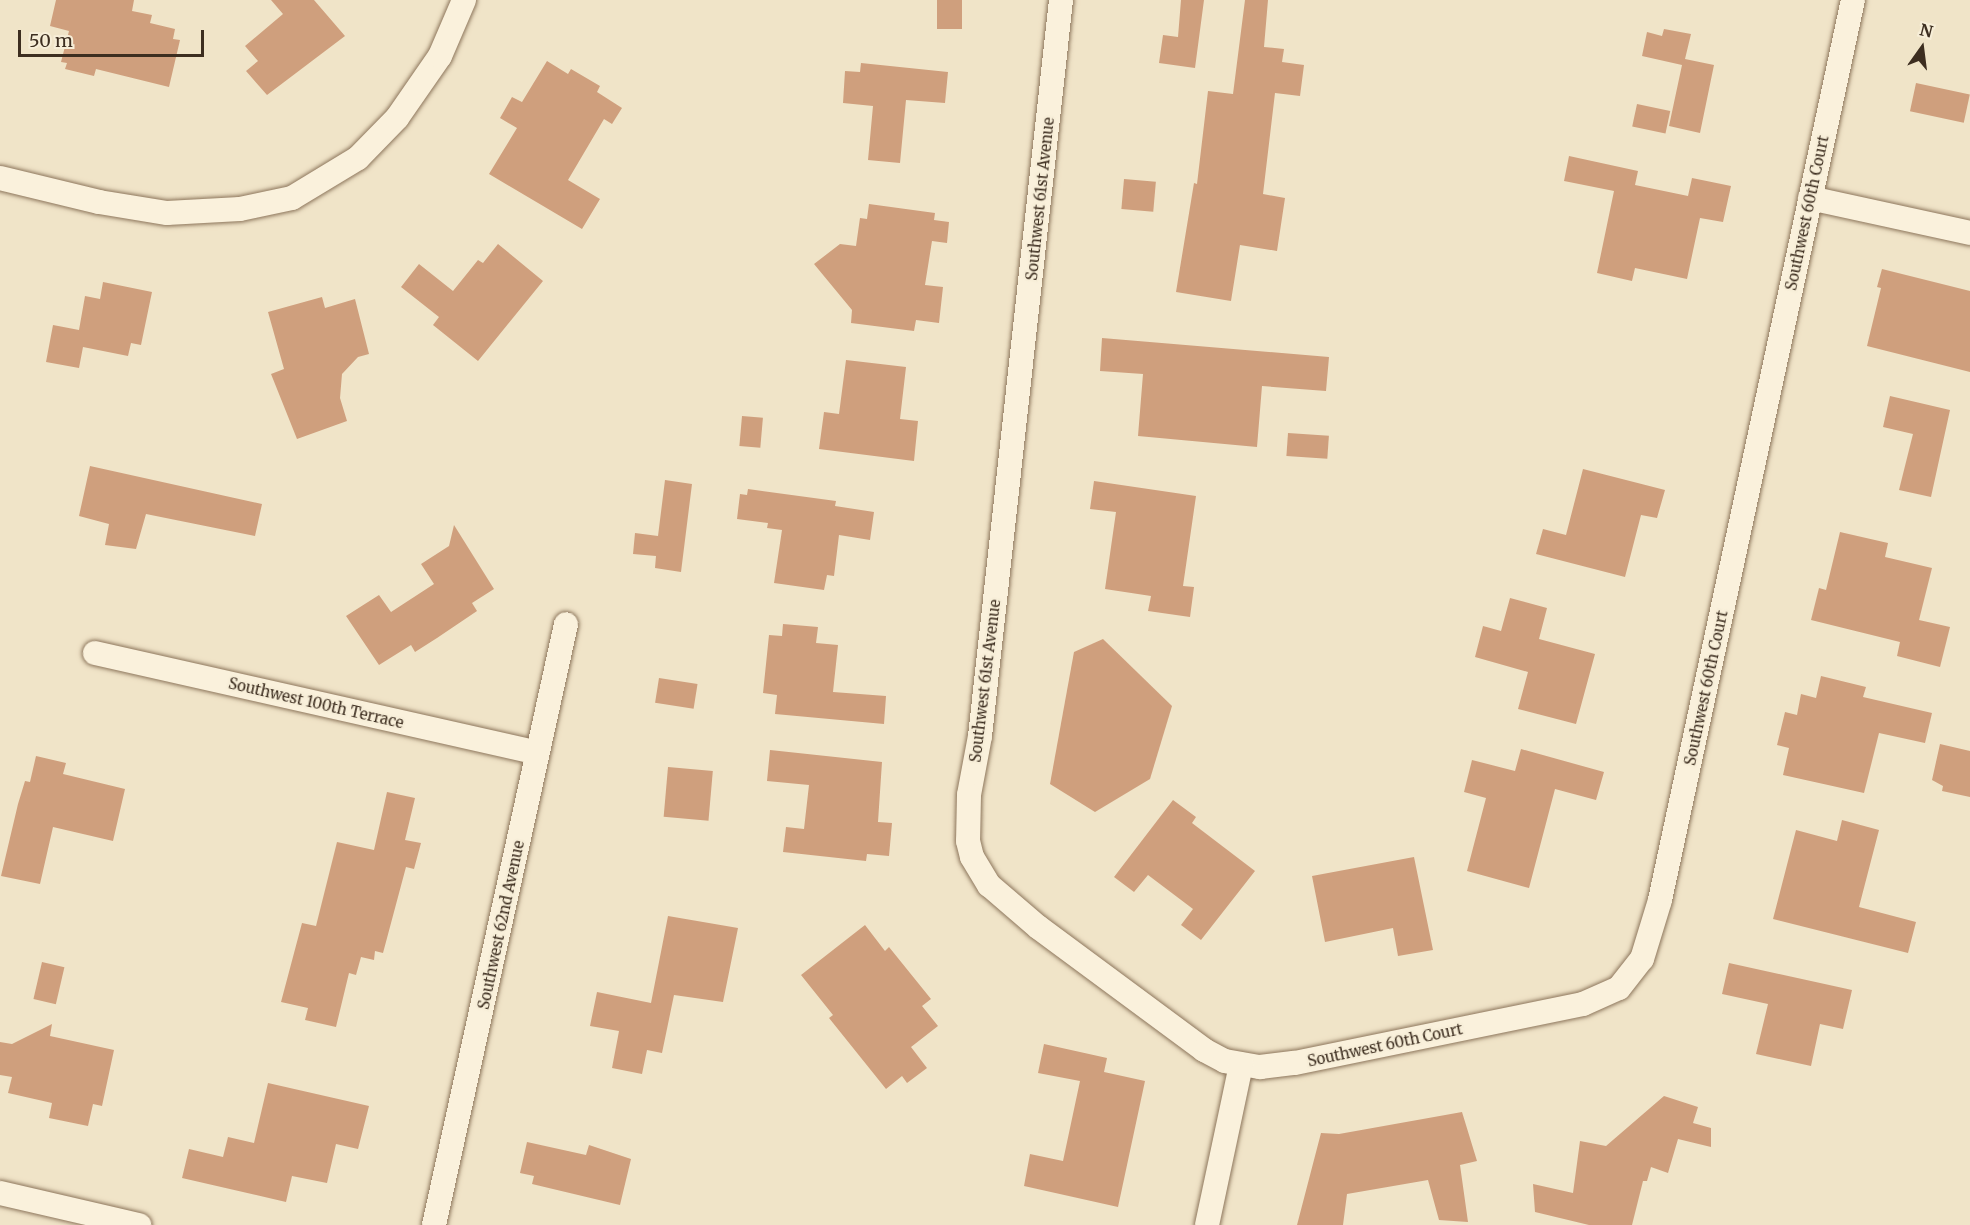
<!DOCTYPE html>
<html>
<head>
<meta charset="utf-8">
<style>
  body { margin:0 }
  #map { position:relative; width:1970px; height:1225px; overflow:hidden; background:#f0e4c8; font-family:Merriweather,serif }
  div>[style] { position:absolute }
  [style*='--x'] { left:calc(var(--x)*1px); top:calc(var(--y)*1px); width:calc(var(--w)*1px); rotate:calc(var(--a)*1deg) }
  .building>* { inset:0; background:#cf9f7d; transform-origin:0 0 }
  .roads { filter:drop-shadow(0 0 2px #8d765c) drop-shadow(0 0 2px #8d765c) }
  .minor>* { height:24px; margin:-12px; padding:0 12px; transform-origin:12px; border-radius:12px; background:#faf1dc }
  span { translate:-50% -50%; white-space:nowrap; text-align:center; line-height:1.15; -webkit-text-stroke:4.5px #f7eed8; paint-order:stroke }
  .street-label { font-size:15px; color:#3d2e20 }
  .north { position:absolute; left:1892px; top:18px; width:60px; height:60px; -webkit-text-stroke:4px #f7eed8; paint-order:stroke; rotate:14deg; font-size:16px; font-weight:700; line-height:24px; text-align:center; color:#3d2e20 }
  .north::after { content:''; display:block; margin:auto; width:21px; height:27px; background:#3d2e20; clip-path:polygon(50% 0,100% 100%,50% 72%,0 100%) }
  .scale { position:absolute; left:18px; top:30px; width:186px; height:27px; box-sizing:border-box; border:3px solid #3d2e20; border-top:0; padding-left:8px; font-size:18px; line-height:21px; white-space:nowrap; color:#3d2e20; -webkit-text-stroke:4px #f7eed8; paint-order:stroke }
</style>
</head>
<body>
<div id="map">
  <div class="building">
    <div style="clip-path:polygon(56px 0,134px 0,132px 11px,152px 15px,150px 23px,175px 29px,173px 39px,180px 40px,169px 87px,96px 69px,94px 76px,65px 69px,67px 63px,61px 62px,69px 31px,50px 26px)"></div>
    <div style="clip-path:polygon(271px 0,314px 0,345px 36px,267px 95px,246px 71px,258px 61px,245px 46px,283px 14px)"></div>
    <div style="left:937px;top:0;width:25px;height:29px"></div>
    <div style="clip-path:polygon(1181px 0,1204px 0,1195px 68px,1159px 63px,1163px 35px,1178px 37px)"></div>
    <div style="clip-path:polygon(1245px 0,1268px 0,1264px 47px,1284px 49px,1282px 62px,1304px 65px,1300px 96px,1275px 93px,1263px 194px,1285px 198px,1277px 251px,1240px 245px,1231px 301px,1176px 292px,1194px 183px,1197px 184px,1208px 91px,1233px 94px)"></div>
    <div style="clip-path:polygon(1664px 29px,1691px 34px,1685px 59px,1714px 65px,1700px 133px,1669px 126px,1682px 65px,1642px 56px,1647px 32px,1662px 36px)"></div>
    <div style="clip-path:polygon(547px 61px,568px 74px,571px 69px,600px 86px,597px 92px,622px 108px,612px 124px,604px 119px,568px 180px,600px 199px,582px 229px,489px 174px,517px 128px,500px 118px,512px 97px,522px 102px)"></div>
    <div style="clip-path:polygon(861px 63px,948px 72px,945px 103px,906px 100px,900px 163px,868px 160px,873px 106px,843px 103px,845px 71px,860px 72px)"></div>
    <div style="left:1916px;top:83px;width:55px;height:29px;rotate:12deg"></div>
    <div style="left:1637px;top:104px;width:34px;height:23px;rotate:12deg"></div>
    <div style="clip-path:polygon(1569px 156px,1638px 171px,1635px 185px,1688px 196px,1692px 178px,1731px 186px,1723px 222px,1700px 218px,1687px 279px,1635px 268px,1632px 281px,1597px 273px,1614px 191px,1564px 181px)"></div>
    <div style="left:1124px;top:179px;width:32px;height:30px;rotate:5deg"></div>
    <div style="clip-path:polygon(869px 204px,935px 213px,934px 220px,949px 222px,947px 243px,932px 241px,925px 285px,943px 287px,939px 323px,916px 320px,914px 331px,851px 323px,852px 310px,814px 264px,840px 244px,856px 246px,860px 218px,867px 219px)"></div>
    <div style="clip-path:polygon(498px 244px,543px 281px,478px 361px,433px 325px,439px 317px,401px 287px,419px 264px,453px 291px,478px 260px,483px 263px)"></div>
    <div style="clip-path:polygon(1882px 269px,1970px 291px,1970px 372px,1867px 346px,1881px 288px,1877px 287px)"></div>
    <div style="clip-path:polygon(103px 282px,152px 292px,141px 345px,131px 343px,128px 356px,83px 347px,79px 368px,46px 362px,53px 325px,79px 330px,85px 296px,100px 299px)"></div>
    <div style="clip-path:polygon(322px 297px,325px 308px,355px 299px,369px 354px,358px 357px,342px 374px,340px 398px,347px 421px,297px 439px,271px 374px,284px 369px,268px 312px)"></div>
    <div style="clip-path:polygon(1102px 338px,1329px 357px,1326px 391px,1262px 386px,1257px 447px,1138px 436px,1143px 374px,1100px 371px)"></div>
    <div style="clip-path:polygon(846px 360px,906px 367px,900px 419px,918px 421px,914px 461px,819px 449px,824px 412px,839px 414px)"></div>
    <div style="clip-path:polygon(1890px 396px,1950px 410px,1931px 497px,1899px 490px,1913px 434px,1883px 427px)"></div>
    <div style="left:742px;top:416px;width:21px;height:30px;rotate:5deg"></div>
    <div style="left:1288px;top:433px;width:41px;height:23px;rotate:4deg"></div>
    <div style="clip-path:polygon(90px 466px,262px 504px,255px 536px,146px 514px,136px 549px,105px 545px,109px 524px,79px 516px)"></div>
    <div style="clip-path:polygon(1583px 469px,1665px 490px,1657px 518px,1641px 515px,1625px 577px,1536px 554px,1543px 529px,1566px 535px)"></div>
    <div style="clip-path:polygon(665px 480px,692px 484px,681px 572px,655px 568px,656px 556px,633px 554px,635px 533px,658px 536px)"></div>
    <div style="clip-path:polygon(1094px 481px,1196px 496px,1183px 586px,1194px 587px,1190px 617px,1148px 611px,1151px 596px,1105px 589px,1116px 512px,1090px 509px)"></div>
    <div style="clip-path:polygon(748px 489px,836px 501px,835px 506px,874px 512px,870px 540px,839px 535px,834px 576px,827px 575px,824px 590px,774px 583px,782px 530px,767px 528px,768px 523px,737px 519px,740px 494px,747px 495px)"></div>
    <div style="clip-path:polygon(454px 525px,494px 589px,472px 603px,477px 611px,437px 638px,415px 652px,411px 645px,379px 665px,346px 616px,379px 595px,391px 612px,434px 584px,421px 564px,449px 546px)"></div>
    <div style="clip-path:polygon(1840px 532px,1888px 543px,1885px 557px,1932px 568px,1919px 620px,1950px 627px,1940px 667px,1897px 656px,1900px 642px,1811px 620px,1819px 588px,1826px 590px)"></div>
    <div style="clip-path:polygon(1510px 598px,1547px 608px,1539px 639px,1595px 654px,1576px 724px,1518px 709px,1528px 672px,1475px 657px,1483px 626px,1501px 631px)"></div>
    <div style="clip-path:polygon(783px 624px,818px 627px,816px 643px,838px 645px,833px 692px,886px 696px,884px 724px,775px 714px,777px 695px,763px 693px,769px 635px,782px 636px)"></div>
    <div style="clip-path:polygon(1103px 639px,1172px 706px,1150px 779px,1095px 812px,1050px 784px,1074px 652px)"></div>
    <div style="clip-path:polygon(1821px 676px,1866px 687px,1863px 697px,1932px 713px,1925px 743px,1879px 733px,1864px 793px,1783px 775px,1789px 748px,1777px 745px,1785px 712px,1797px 715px,1801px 694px,1816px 698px)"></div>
    <div style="left:659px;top:678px;width:39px;height:25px;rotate:9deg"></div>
    <div style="clip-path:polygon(1940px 744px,1970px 751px,1970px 797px,1942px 791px,1943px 786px,1932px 780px)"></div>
    <div style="clip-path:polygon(1521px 749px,1604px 772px,1596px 800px,1555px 789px,1529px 888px,1467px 871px,1486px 798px,1464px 792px,1472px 760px,1515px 771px)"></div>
    <div style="clip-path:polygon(770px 750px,882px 762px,878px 822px,892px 823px,889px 856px,867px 854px,866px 861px,783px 852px,786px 827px,804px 829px,809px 785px,767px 781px)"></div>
    <div style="clip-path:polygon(36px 756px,66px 763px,63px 774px,125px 789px,113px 841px,53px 827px,40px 884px,1px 876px,18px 804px,25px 781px,30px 782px)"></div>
    <div style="left:668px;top:767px;width:45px;height:50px;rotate:5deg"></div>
    <div style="clip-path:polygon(387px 792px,415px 798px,405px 840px,421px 843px,414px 869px,406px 867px,383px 953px,375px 951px,374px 960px,361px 957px,356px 975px,349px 973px,336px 1027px,305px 1020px,308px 1008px,281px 1002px,302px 923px,316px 926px,337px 842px,374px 850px)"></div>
    <div style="clip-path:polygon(1173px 800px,1196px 817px,1192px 823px,1255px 871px,1201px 940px,1181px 925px,1193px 909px,1148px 875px,1134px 892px,1114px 877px)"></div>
    <div style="clip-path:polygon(1842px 820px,1879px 830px,1859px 907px,1916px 922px,1908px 953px,1773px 919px,1796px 830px,1837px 841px)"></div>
    <div style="clip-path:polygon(1414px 857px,1433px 950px,1398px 956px,1393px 928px,1325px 942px,1312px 876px)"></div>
    <div style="clip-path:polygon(668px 916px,738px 928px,723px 1002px,674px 995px,662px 1053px,647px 1050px,642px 1074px,612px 1068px,619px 1031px,590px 1026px,597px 992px,651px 1003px)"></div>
    <div style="clip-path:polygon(865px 925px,885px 951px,889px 947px,931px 999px,922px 1006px,938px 1026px,911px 1047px,927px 1068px,907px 1083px,902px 1076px,886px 1089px,829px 1018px,833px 1015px,801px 975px)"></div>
    <div style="left:42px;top:962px;width:23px;height:38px;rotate:13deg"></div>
    <div style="clip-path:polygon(1729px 963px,1852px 990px,1843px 1029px,1820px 1024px,1811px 1066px,1756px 1054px,1768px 1004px,1722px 994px)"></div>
    <div style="clip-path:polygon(52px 1024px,50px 1036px,114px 1050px,102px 1106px,93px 1104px,88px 1126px,49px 1118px,52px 1103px,8px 1093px,12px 1077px,0 1075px,0 1042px,12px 1044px)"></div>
    <div style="clip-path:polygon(1044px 1044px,1107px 1058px,1104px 1072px,1145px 1081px,1118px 1207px,1024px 1186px,1030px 1154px,1063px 1161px,1080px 1081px,1038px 1073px)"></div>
    <div style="clip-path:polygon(268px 1083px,369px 1106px,358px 1149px,336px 1144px,327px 1183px,292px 1176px,286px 1202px,182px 1178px,189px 1149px,223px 1157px,228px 1137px,254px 1143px)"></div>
    <div style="clip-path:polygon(1664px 1096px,1698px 1107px,1693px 1123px,1711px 1128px,1711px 1147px,1678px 1139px,1668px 1173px,1651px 1167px,1647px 1181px,1643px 1181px,1632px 1225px,1589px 1225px,1535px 1212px,1533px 1184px,1573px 1193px,1580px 1141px,1606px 1146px)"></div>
    <div style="clip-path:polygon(1462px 1112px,1477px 1161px,1460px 1165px,1468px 1222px,1439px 1220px,1428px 1180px,1347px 1194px,1343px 1225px,1297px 1225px,1321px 1133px,1339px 1134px)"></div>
    <div style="clip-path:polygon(527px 1142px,586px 1155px,589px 1145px,631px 1159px,620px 1205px,532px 1184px,534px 1176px,520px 1173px)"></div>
  </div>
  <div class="roads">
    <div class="minor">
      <div style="--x:1061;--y:0;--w:740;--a:96.28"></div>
      <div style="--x:980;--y:736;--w:60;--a:100.6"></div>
      <div style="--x:969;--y:795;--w:46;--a:91.2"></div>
      <div style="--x:968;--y:841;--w:16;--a:76"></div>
      <div style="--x:972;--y:857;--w:33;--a:59"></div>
      <div style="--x:989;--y:885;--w:65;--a:40.6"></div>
      <div style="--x:1038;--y:927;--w:207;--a:36.5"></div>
      <div style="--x:1204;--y:1050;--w:24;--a:28"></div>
      <div style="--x:1225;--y:1061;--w:36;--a:10"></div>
      <div style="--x:1260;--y:1067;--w:35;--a:-7"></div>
      <div style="--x:1295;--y:1063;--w:294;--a:-11.6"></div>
      <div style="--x:1583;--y:1004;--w:39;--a:-24"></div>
      <div style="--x:1619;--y:988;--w:37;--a:-52"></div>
      <div style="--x:1642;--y:959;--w:62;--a:-73"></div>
      <div style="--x:1660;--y:900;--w:920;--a:-77.9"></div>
      <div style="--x:0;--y:178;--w:102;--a:13.6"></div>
      <div style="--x:99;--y:202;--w:69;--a:9.2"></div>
      <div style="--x:167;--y:213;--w:73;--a:-3.1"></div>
      <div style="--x:240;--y:209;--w:53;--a:-11.9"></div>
      <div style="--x:292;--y:198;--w:77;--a:-31.2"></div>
      <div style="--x:358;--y:158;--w:56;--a:-45.7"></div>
      <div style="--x:397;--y:118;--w:75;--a:-55.3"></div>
      <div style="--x:440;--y:56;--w:61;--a:-66.8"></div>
      <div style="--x:1810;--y:198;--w:164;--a:12.3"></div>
      <div style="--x:95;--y:653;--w:453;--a:12.7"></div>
      <div style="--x:0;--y:1193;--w:143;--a:13"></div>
      <div style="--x:434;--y:1225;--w:615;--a:-77.61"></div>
      <div style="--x:1207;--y:1225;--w:164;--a:-78"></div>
    </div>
  </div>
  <div class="street-label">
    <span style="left:1040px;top:199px;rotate:-84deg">Southwest 61st Avenue</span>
    <span style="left:1807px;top:213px;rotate:-78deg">Southwest 60th Court</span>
    <span style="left:985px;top:681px;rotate:-83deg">Southwest 61st Avenue</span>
    <span style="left:1706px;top:688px;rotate:-78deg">Southwest 60th Court</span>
    <span style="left:316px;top:703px;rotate:13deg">Southwest 100th Terrace</span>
    <span style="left:501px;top:925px;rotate:-78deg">Southwest 62nd Avenue</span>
    <span style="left:1385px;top:1045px;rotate:-12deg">Southwest 60th Court</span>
  </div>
  <div class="north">N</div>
  <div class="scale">50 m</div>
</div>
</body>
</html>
